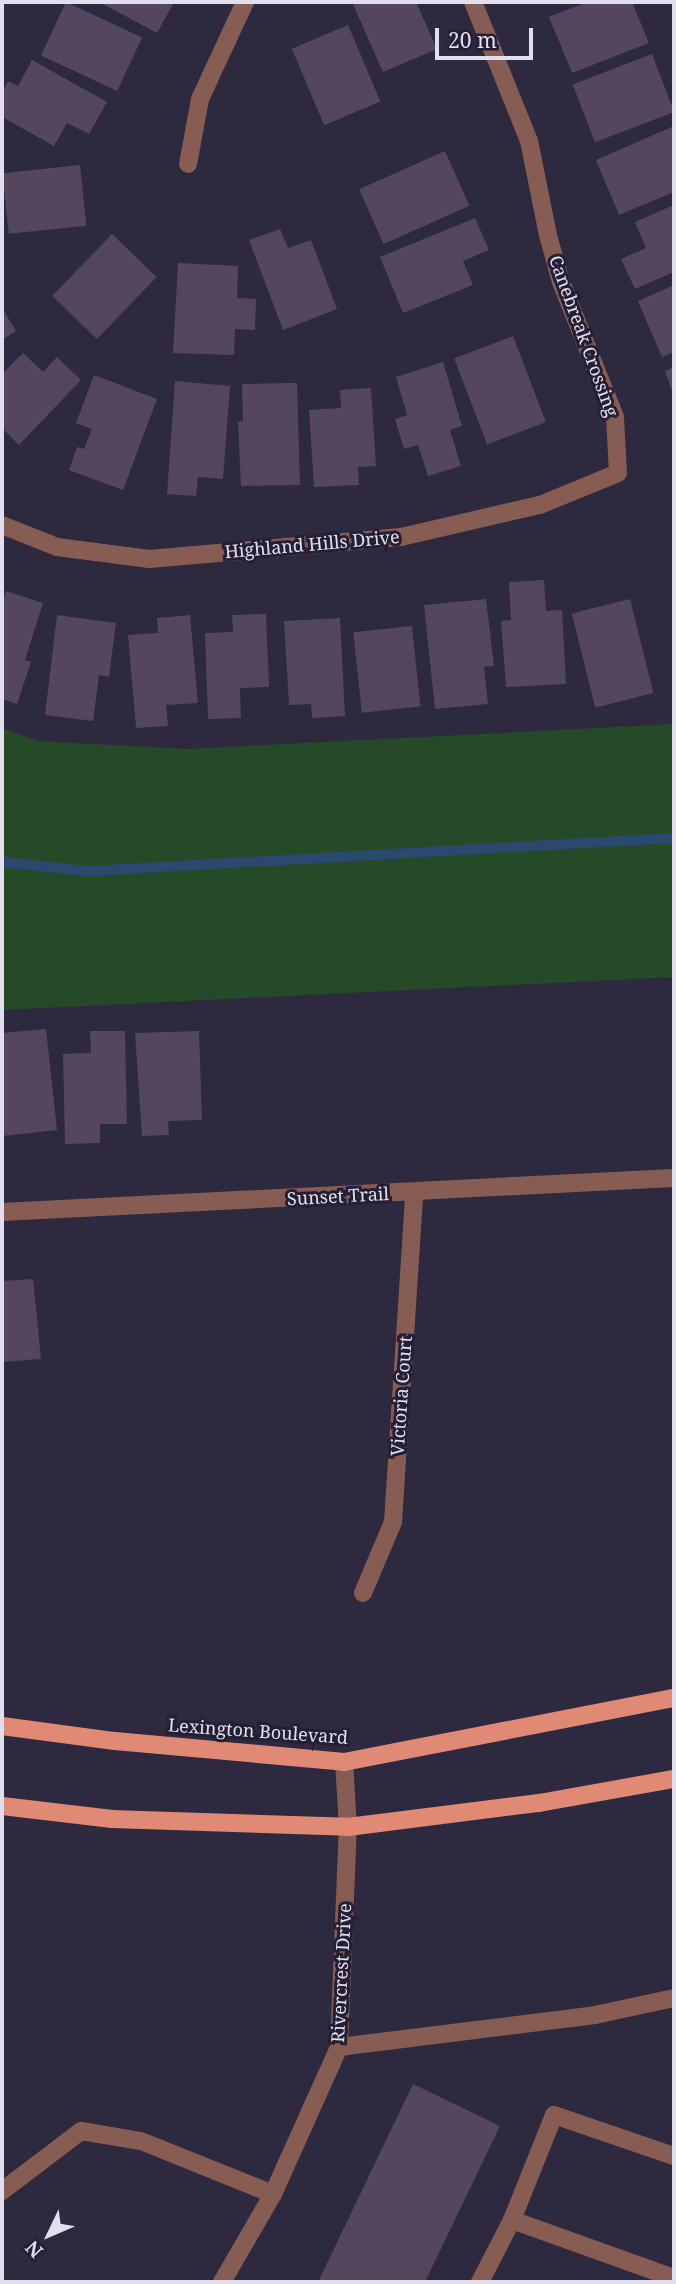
<!DOCTYPE html>
<html>
<head>
<meta charset="utf-8">
<style>
  body { margin:0 }
  #map { position:relative; width:676px; height:2284px; overflow:hidden; background:#2d293f; font-family:"Noto Serif",serif }
  div>[style] { position:absolute }
  [style*='--x'] { left:calc(var(--x)*1px); top:calc(var(--y)*1px); width:calc(var(--w)*1px); rotate:calc(var(--a)*1deg) }
  .green>* { inset:0; background:#264927 }
  .stream>* { height:10px; margin:-5px; padding:0 5px; transform-origin:5px; border-radius:5px; background:#2b496e }
  .building>* { inset:0; background:#54475d; transform-origin:0 0 }
  .minor>* { height:18px; margin:-9px; padding:0 9px; transform-origin:9px; border-radius:9px; background:#875c52 }
  .major>* { height:18px; margin:-9px; padding:0 9px; transform-origin:9px; border-radius:9px; background:#e08974 }
  span { translate:-50% -50%; white-space:nowrap; text-align:center; line-height:1.15; -webkit-text-stroke:6px #241f34; paint-order:stroke }
  .street-label { font-size:18px; color:#e1dfed }
  .frame { position:absolute; inset:0; border:4px solid #e1dfed; pointer-events:none }
  .north { position:absolute; left:14px; top:2200px; width:70px; height:70px; -webkit-text-stroke:5px #241f34; paint-order:stroke; rotate:226deg; font-size:19px; font-weight:700; line-height:28px; text-align:center; color:#e1dfed }
  .north::after { content:''; display:block; margin:auto; width:24px; height:32px; background:#e1dfed; clip-path:polygon(50% 0,100% 100%,50% 72%,0 100%) }
  .scale { position:absolute; left:435px; top:28px; width:98px; height:32px; box-sizing:border-box; border:4px solid #e1dfed; border-top:0; padding-left:9px; font-size:21px; line-height:24px; white-space:nowrap; color:#e1dfed; -webkit-text-stroke:5px #241f34; paint-order:stroke }
</style>
</head>
<body>
<div id="map">
  <div class="green">
    <div style="clip-path:polygon(674px 724px,674px 977px,2px 1010px,2px 728px,37px 741px,188px 749px)"></div>
  </div>
  <div class="stream">
    <div style="--x:2;--y:862;--w:87;--a:5.9"></div>
    <div style="--x:89;--y:871;--w:586;--a:-3.23"></div>
  </div>
  <div class="building">
    <div style="left:66px;top:2px;width:84px;height:59px;rotate:25deg"></div>
    <div style="clip-path:polygon(99px 2px,174px 2px,157px 33px)"></div>
    <div style="clip-path:polygon(352px 2px,416px 2px,437px 49px,383px 72px)"></div>
    <div style="clip-path:polygon(587px 2px,632px 2px,649px 43px,572px 73px,549px 17px)"></div>
    <div style="left:348px;top:25px;width:83px;height:61px;rotate:67deg"></div>
    <div style="left:652px;top:54px;width:62px;height:85px;rotate:69deg"></div>
    <div style="clip-path:polygon(32px 60px,107px 102px,89px 134px,67px 123px,54px 146px,2px 117px,2px 93px,8px 81px,18px 86px)"></div>
    <div style="clip-path:polygon(674px 126px,674px 192px,619px 215px,596px 160px)"></div>
    <div style="left:445px;top:151px;width:60px;height:94px;rotate:66deg"></div>
    <div style="left:80px;top:165px;width:61px;height:78px;rotate:84deg"></div>
    <div style="clip-path:polygon(674px 205px,674px 272px,635px 289px,621px 259px,646px 248px,635px 222px)"></div>
    <div style="clip-path:polygon(475px 218px,489px 250px,463px 261px,473px 285px,403px 313px,380px 257px)"></div>
    <div style="clip-path:polygon(280px 229px,288px 248px,311px 240px,337px 309px,283px 330px,249px 240px)"></div>
    <div style="left:112px;top:234px;width:62px;height:86px;rotate:44deg"></div>
    <div style="clip-path:polygon(178px 263px,238px 266px,237px 298px,256px 299px,255px 330px,235px 329px,234px 355px,173px 353px)"></div>
    <div style="clip-path:polygon(672px 286px,674px 288px,674px 352px,662px 357px,638px 301px)"></div>
    <div style="clip-path:polygon(2px 308px,16px 331px,2px 340px)"></div>
    <div style="left:513px;top:336px;width:92px;height:63px;rotate:69deg"></div>
    <div style="clip-path:polygon(23px 353px,43px 372px,57px 357px,81px 380px,19px 445px,2px 428px,2px 374px)"></div>
    <div style="clip-path:polygon(443px 362px,462px 426px,450px 430px,461px 466px,428px 476px,418px 445px,404px 449px,395px 419px,407px 415px,396px 377px)"></div>
    <div style="clip-path:polygon(674px 367px,674px 396px,665px 371px)"></div>
    <div style="clip-path:polygon(94px 375px,157px 399px,123px 490px,69px 470px,77px 447px,84px 449px,92px 429px,76px 423px)"></div>
    <div style="clip-path:polygon(175px 381px,230px 386px,223px 479px,198px 477px,196px 496px,167px 494px)"></div>
    <div style="clip-path:polygon(297px 383px,300px 485px,241px 486px,238px 422px,243px 421px,242px 384px)"></div>
    <div style="clip-path:polygon(371px 388px,376px 466px,358px 467px,359px 485px,314px 487px,309px 410px,341px 408px,340px 390px)"></div>
    <div style="clip-path:polygon(544px 580px,546px 611px,562px 610px,566px 684px,506px 687px,501px 621px,511px 620px,509px 582px)"></div>
    <div style="clip-path:polygon(6px 591px,43px 603px,25px 660px,31px 662px,17px 704px,2px 699px,2px 602px)"></div>
    <div style="clip-path:polygon(486px 599px,494px 666px,484px 667px,488px 704px,435px 709px,424px 605px)"></div>
    <div style="left:630px;top:599px;width:97px;height:60px;rotate:76deg"></div>
    <div style="clip-path:polygon(266px 614px,269px 687px,240px 688px,241px 718px,208px 719px,205px 633px,233px 632px,232px 615px)"></div>
    <div style="clip-path:polygon(57px 615px,116px 623px,109px 677px,99px 675px,93px 721px,45px 715px)"></div>
    <div style="clip-path:polygon(190px 615px,198px 703px,166px 705px,168px 726px,136px 728px,128px 635px,158px 633px,157px 618px)"></div>
    <div style="clip-path:polygon(340px 618px,345px 716px,312px 718px,311px 704px,289px 705px,284px 621px)"></div>
    <div style="left:412px;top:626px;width:81px;height:59px;rotate:84deg"></div>
    <div style="clip-path:polygon(46px 1029px,57px 1130px,2px 1136px,2px 1033px)"></div>
    <div style="clip-path:polygon(90px 1031px,125px 1031px,127px 1124px,100px 1124px,100px 1143px,65px 1144px,63px 1054px,91px 1053px)"></div>
    <div style="clip-path:polygon(199px 1031px,202px 1120px,168px 1121px,169px 1135px,142px 1136px,135px 1033px)"></div>
    <div style="clip-path:polygon(33px 1279px,41px 1359px,2px 1362px,2px 1281px)"></div>
    <div style="clip-path:polygon(413px 2084px,500px 2126px,425px 2282px,318px 2282px)"></div>
  </div>
  <div class="minor">
    <div style="--x:188;--y:164;--w:66;--a:-79.5"></div>
    <div style="--x:200;--y:99;--w:107;--a:-65.1"></div>
    <div style="--x:2;--y:525;--w:59;--a:21.8"></div>
    <div style="--x:57;--y:547;--w:93;--a:7.4"></div>
    <div style="--x:149;--y:559;--w:253;--a:-5"></div>
    <div style="--x:401;--y:537;--w:143;--a:-13"></div>
    <div style="--x:540;--y:505;--w:84;--a:-22.3"></div>
    <div style="--x:618;--y:473;--w:56;--a:-93.1"></div>
    <div style="--x:615;--y:417;--w:145;--a:-111.8"></div>
    <div style="--x:561;--y:282;--w:49;--a:-105.5"></div>
    <div style="--x:548;--y:235;--w:96;--a:-101.4"></div>
    <div style="--x:529;--y:141;--w:150;--a:-111.9"></div>
    <div style="--x:2;--y:1212;--w:673;--a:-2.9"></div>
    <div style="--x:363;--y:1593;--w:77;--a:-67.1"></div>
    <div style="--x:393;--y:1522;--w:330;--a:-86.3"></div>
    <div style="--x:339;--y:2047;--w:258;--a:-7.1"></div>
    <div style="--x:595;--y:2015;--w:81;--a:-12.1"></div>
    <div style="--x:2;--y:2191;--w:99;--a:-37.2"></div>
    <div style="--x:81;--y:2131;--w:61;--a:9.5"></div>
    <div style="--x:141;--y:2141;--w:142;--a:21.9"></div>
    <div style="--x:512;--y:2220;--w:172;--a:19.7"></div>
    <div style="--x:222;--y:2282;--w:102;--a:-59.9"></div>
    <div style="--x:273;--y:2194;--w:161;--a:-65.8"></div>
    <div style="--x:339;--y:2047;--w:220;--a:-87.7"></div>
    <div style="--x:348;--y:1827;--w:65;--a:-93.5"></div>
    <div style="--x:480;--y:2282;--w:70;--a:-62.7"></div>
    <div style="--x:512;--y:2220;--w:113;--a:-68.2"></div>
    <div style="--x:554;--y:2115;--w:127;--a:18.9"></div>
  </div>
  <div class="major">
    <div style="--x:2;--y:1726;--w:114;--a:7.6"></div>
    <div style="--x:115;--y:1741;--w:230;--a:5.2"></div>
    <div style="--x:344;--y:1762;--w:336;--a:-11"></div>
    <div style="--x:2;--y:1806;--w:111;--a:6.7"></div>
    <div style="--x:112;--y:1819;--w:236;--a:1.9"></div>
    <div style="--x:348;--y:1827;--w:193;--a:-7.2"></div>
    <div style="--x:539;--y:1803;--w:137;--a:-10.1"></div>
  </div>
  <div class="street-label">
    <span style="left:584px;top:336px;rotate:70deg">Canebreak Crossing</span>
    <span style="left:312px;top:544px;rotate:-5deg">Highland Hills Drive</span>
    <span style="left:338px;top:1196px;rotate:-3deg">Sunset Trail</span>
    <span style="left:401px;top:1396px;rotate:-86deg">Victoria Court</span>
    <span style="left:258px;top:1731px;rotate:4deg">Lexington Boulevard</span>
    <span style="left:341px;top:1973px;rotate:-87deg">Rivercrest Drive</span>
  </div>
  <div class="frame"></div>
  <div class="north">N</div>
  <div class="scale">20 m</div>
</div>
</body>
</html>
